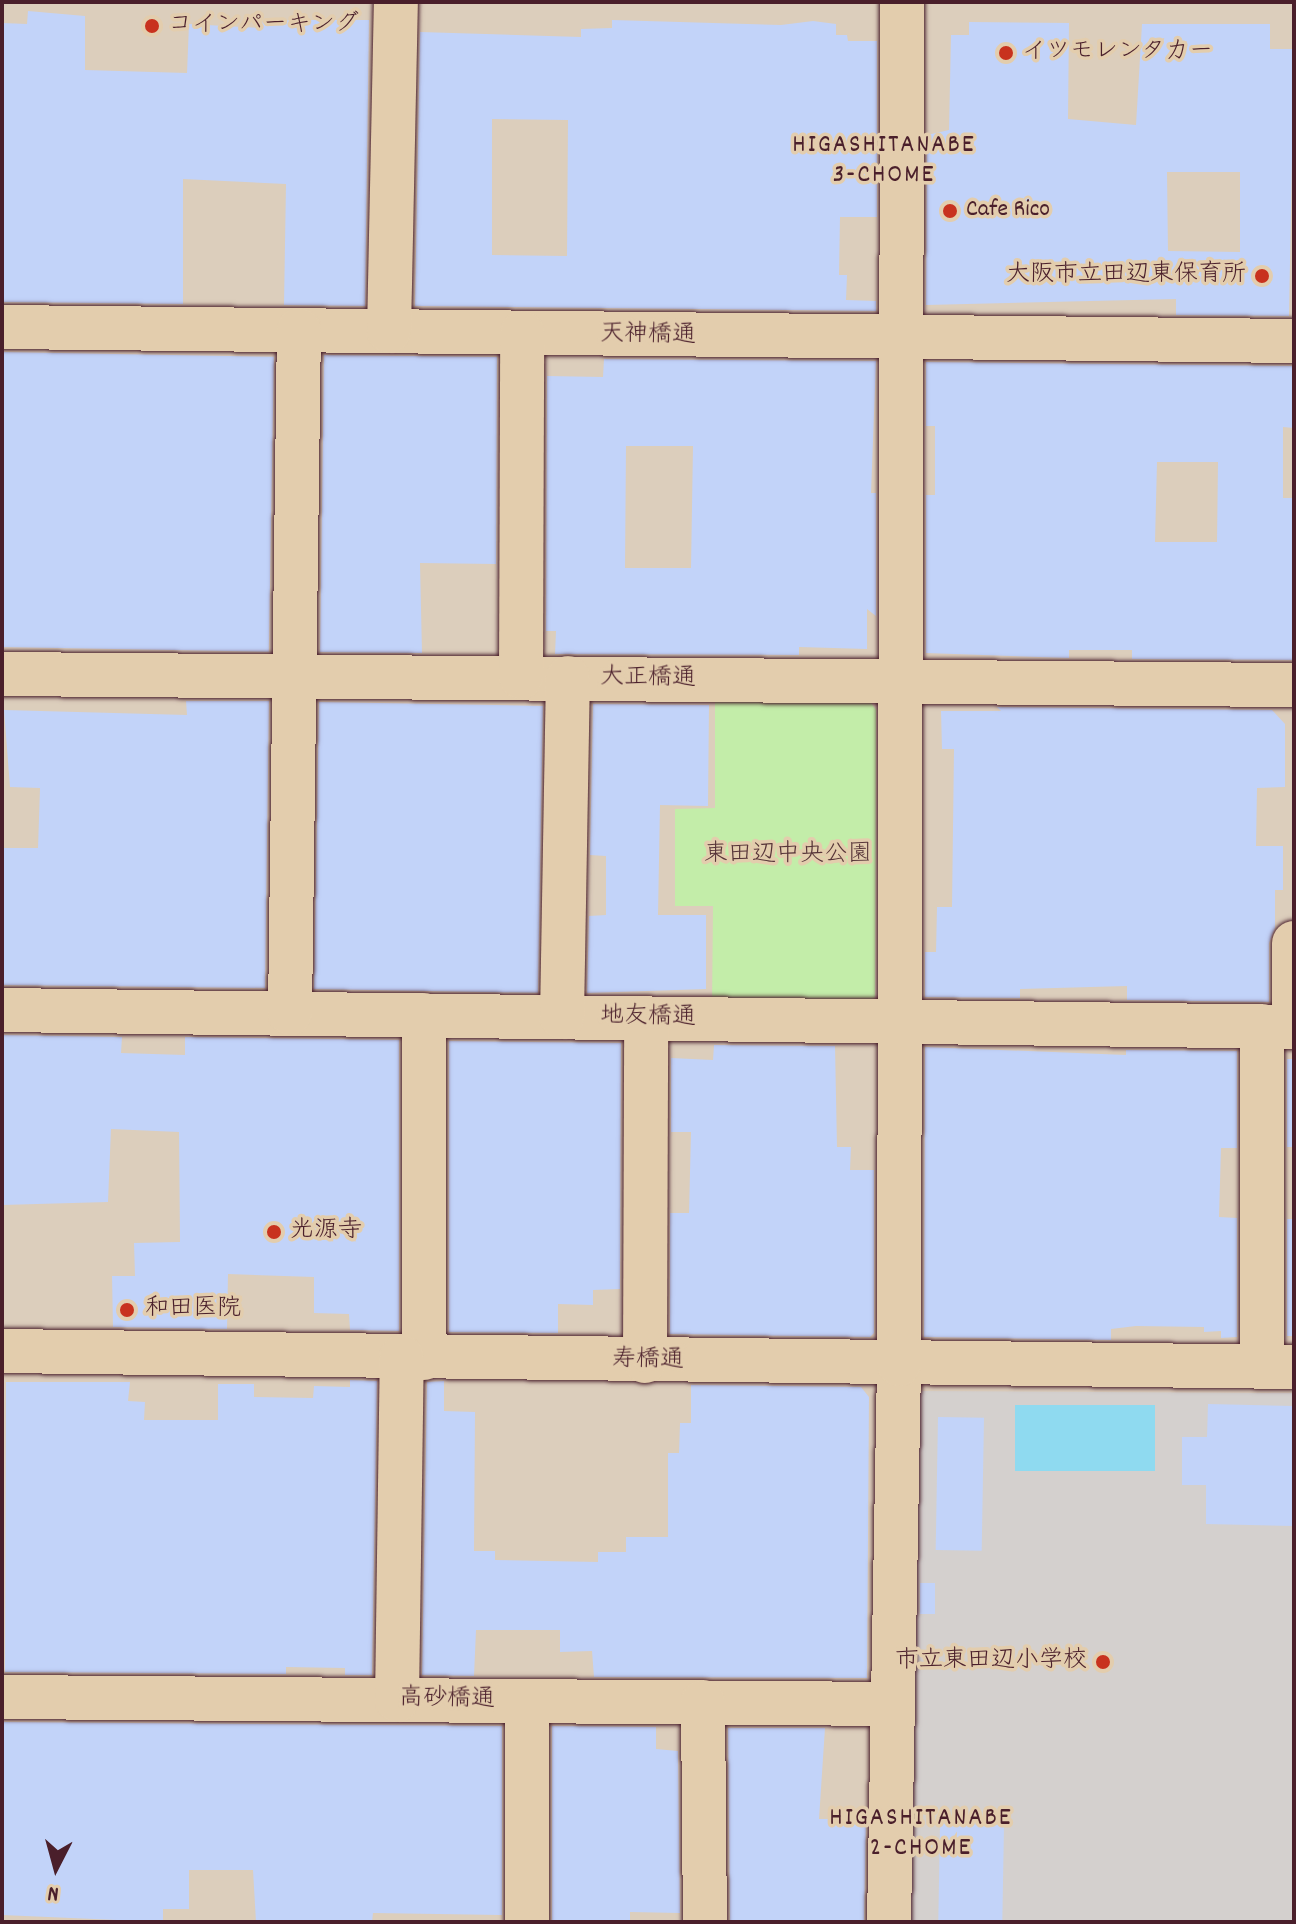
<!DOCTYPE html>
<html>
<head>
<meta charset="utf-8">
<style>
  body { margin:0 }
  #map { position:relative; width:1296px; height:1924px; overflow:hidden; background:#dccebc; font-family:Dekko,"Klee One",sans-serif }
  div>[style] { position:absolute }
  [style*='--x'] { left:calc(var(--x)*1px); top:calc(var(--y)*1px); width:calc(var(--w)*1px); rotate:calc(var(--a)*1deg) }
  .built>* { inset:0; background:#d4d0ce }
  .green>* { inset:0; background:#c3eda9 }
  .water>* { inset:0; background:#8fdaf0; transform-origin:0 0 }
  .building>* { inset:0; background:#c2d3f9; transform-origin:0 0 }
  .roads { filter:drop-shadow(0 0 2px #4a1f2b) drop-shadow(0 0 2px #4a1f2b) }
  .minor>* { height:44px; margin:-22px; padding:0 22px; transform-origin:22px; border-radius:22px; background:#e3cdad }
  .dots>* { width:22px; height:22px; translate:-50% -50%; box-sizing:border-box; border:4px solid #e3cdad; border-radius:50% }
  span { translate:-50% -50%; white-space:nowrap; text-align:center; line-height:1.15; -webkit-text-stroke:7px #e3cdad; paint-order:stroke }
  .poi-label { font-size:24px; color:#4a1f2b }
  .left { translate:0 -50%; text-align:left }
  .right { translate:-100% -50%; text-align:right }
  .street-label { font-size:24px; color:#4a1f2b }
  .park-label { font-size:24px; color:#563438 }
  .neighbourhood-label { font-size:26px; color:#4a1f2b; letter-spacing:2px }
  .frame { position:absolute; inset:0; border:4px solid #4a1f2b; pointer-events:none }
  .north { position:absolute; left:16px; top:1828px; width:80px; height:80px; -webkit-text-stroke:6px #e3cdad; paint-order:stroke; rotate:186deg; font-size:22px; font-weight:700; line-height:32px; text-align:center; color:#4a1f2b }
  .north::after { content:''; display:block; margin:auto; width:28px; height:36px; background:#4a1f2b; clip-path:polygon(50% 0,100% 100%,50% 72%,0 100%) }
</style>
</head>
<body>
<div id="map">
  <div class="built">
    <div style="clip-path:polygon(922px 1391px,1294px 1393px,1294px 1922px,909px 1922px,914px 1403px)"></div>
  </div>
  <div class="green">
    <div style="clip-path:polygon(868px 698px,876px 710px,875px 997px,866px 1009px,712px 1008px,713px 906px,675px 906px,675px 809px,715px 808px,715px 701px)"></div>
  </div>
  <div class="water">
    <div style="left:1015px;top:1405px;width:140px;height:66px"></div>
  </div>
  <div class="building">
    <div style="clip-path:polygon(28px 11px,85px 16px,85px 70px,187px 73px,189px 24px,259px 28px,259px 23px,290px 20px,369px 20px,365px 306px,284px 305px,286px 184px,183px 179px,183px 304px,2px 302px,2px 23px,27px 24px)"></div>
    <div style="clip-path:polygon(evenodd,612px 20px,781px 25px,813px 21px,836px 24px,836px 35px,847px 35px,848px 41px,877px 41px,877px 217px,840px 217px,839px 275px,847px 275px,846px 300px,876px 301px,876px 311px,415px 306px,420px 32px,581px 37px,581px 29px,612px 28px,612px 20px,492px 119px,568px 120px,567px 256px,492px 255px,492px 119px)"></div>
    <div style="clip-path:polygon(evenodd,969px 22px,1069px 23px,1068px 119px,1136px 125px,1142px 24px,1270px 24px,1270px 49px,1294px 49px,1289px 316px,1176px 315px,1176px 299px,926px 305px,927px 135px,949px 130px,951px 35px,969px 35px,969px 22px,1167px 172px,1240px 172px,1240px 252px,1168px 251px,1167px 172px)"></div>
    <div style="left:2px;top:352px;width:272px;height:295px;rotate:1deg"></div>
    <div style="clip-path:polygon(324px 355px,497px 357px,496px 564px,420px 563px,422px 653px,320px 652px)"></div>
    <div style="clip-path:polygon(evenodd,604px 359px,876px 361px,871px 493px,876px 493px,876px 616px,867px 609px,867px 649px,799px 647px,799px 655px,555px 654px,556px 631px,546px 631px,547px 376px,603px 377px,604px 359px,626px 446px,693px 446px,691px 568px,625px 568px,626px 446px)"></div>
    <div style="clip-path:polygon(evenodd,926px 362px,1294px 366px,1294px 428px,1283px 427px,1283px 498px,1294px 498px,1294px 660px,1132px 659px,1132px 650px,1069px 650px,1069px 658px,926px 653px,926px 495px,935px 495px,935px 426px,926px 426px,926px 362px,1157px 462px,1218px 462px,1217px 542px,1155px 542px,1157px 462px)"></div>
    <div style="clip-path:polygon(186px 701px,269px 701px,265px 988px,2px 985px,2px 848px,38px 848px,40px 788px,10px 787px,4px 710px,187px 715px)"></div>
    <div style="left:319px;top:702px;width:224px;height:287px;rotate:1deg"></div>
    <div style="clip-path:polygon(593px 704px,709px 705px,708px 806px,660px 805px,658px 915px,706px 915px,706px 989px,587px 993px,589px 916px,606px 915px,606px 856px,590px 855px)"></div>
    <div style="clip-path:polygon(997px 707px,1272px 710px,1285px 724px,1285px 787px,1257px 788px,1256px 846px,1283px 846px,1283px 890px,1275px 890px,1275px 928px,1269px 943px,1269px 1002px,1127px 1000px,1127px 986px,1020px 989px,1020px 998px,925px 997px,925px 952px,936px 952px,937px 907px,952px 907px,954px 749px,942px 749px,941px 711px,1001px 711px)"></div>
    <div style="clip-path:polygon(2px 1035px,122px 1037px,121px 1053px,185px 1055px,185px 1037px,399px 1040px,399px 1331px,350px 1330px,349px 1314px,314px 1313px,314px 1277px,228px 1274px,227px 1329px,113px 1327px,112px 1276px,135px 1276px,134px 1243px,180px 1242px,179px 1132px,111px 1129px,108px 1202px,2px 1205px)"></div>
    <div style="clip-path:polygon(449px 1041px,621px 1043px,620px 1289px,593px 1290px,593px 1305px,558px 1304px,558px 1333px,449px 1332px)"></div>
    <div style="clip-path:polygon(714px 1045px,835px 1046px,837px 1147px,851px 1147px,850px 1170px,874px 1170px,874px 1333px,870px 1337px,670px 1334px,670px 1213px,689px 1213px,691px 1132px,671px 1132px,671px 1058px,713px 1060px)"></div>
    <div style="clip-path:polygon(925px 1047px,1126px 1055px,1126px 1050px,1237px 1051px,1237px 1148px,1221px 1148px,1219px 1217px,1237px 1218px,1237px 1337px,1221px 1338px,1221px 1331px,1204px 1332px,1204px 1327px,1136px 1326px,1111px 1329px,1111px 1340px,924px 1337px)"></div>
    <div style="left:1287px;top:1059px;width:7px;height:88px"></div>
    <div style="left:1287px;top:1219px;width:7px;height:117px"></div>
    <div style="clip-path:polygon(350px 1380px,377px 1381px,372px 1675px,345px 1675px,345px 1668px,286px 1667px,286px 1674px,5px 1672px,6px 1382px,130px 1382px,128px 1401px,145px 1402px,144px 1420px,218px 1420px,218px 1384px,254px 1384px,254px 1397px,313px 1398px,314px 1386px,350px 1387px)"></div>
    <div style="clip-path:polygon(444px 1381px,444px 1411px,475px 1412px,474px 1551px,495px 1551px,495px 1560px,598px 1562px,598px 1552px,626px 1552px,626px 1537px,668px 1537px,668px 1453px,679px 1453px,680px 1423px,691px 1423px,691px 1385px,861px 1387px,869px 1397px,867px 1678px,594px 1677px,592px 1651px,560px 1652px,560px 1630px,476px 1630px,474px 1676px,422px 1675px,427px 1382px)"></div>
    <div style="clip-path:polygon(1208px 1404px,1294px 1406px,1294px 1526px,1206px 1524px,1206px 1485px,1182px 1485px,1182px 1437px,1207px 1437px)"></div>
    <div style="left:938px;top:1417px;width:46px;height:133px;rotate:1deg"></div>
    <div style="left:920px;top:1583px;width:15px;height:31px"></div>
    <div style="clip-path:polygon(4px 1722px,502px 1726px,502px 1915px,373px 1913px,372px 1922px,256px 1922px,253px 1870px,189px 1870px,189px 1909px,163px 1909px,163px 1922px,2px 1915px)"></div>
    <div style="clip-path:polygon(552px 1726px,656px 1727px,656px 1749px,678px 1751px,680px 1913px,630px 1912px,630px 1922px,552px 1922px)"></div>
    <div style="clip-path:polygon(728px 1728px,825px 1728px,819px 1819px,866px 1819px,864px 1922px,730px 1922px)"></div>
    <div style="left:940px;top:1824px;width:64px;height:98px;rotate:1deg"></div>
  </div>
  <div class="roads">
    <div class="minor">
      <div style="--x:2;--y:327;--w:1292;--a:0.62"></div>
      <div style="--x:389;--y:331;--w:329;--a:-88.8"></div>
      <div style="--x:2;--y:674;--w:1292;--a:0.49"></div>
      <div style="--x:521;--y:677;--w:344;--a:-89.8"></div>
      <div style="--x:2;--y:1010;--w:1292;--a:0.75"></div>
      <div style="--x:290;--y:1013;--w:683;--a:-89.25"></div>
      <div style="--x:562;--y:1017;--w:339;--a:-89"></div>
      <div style="--x:1294;--y:1027;--w:84;--a:-90"></div>
      <div style="--x:2;--y:1351;--w:1292;--a:0.71"></div>
      <div style="--x:424;--y:1358;--w:343;--a:-90"></div>
      <div style="--x:645;--y:1361;--w:343;--a:-89.8"></div>
      <div style="--x:1262;--y:1366;--w:340;--a:-90"></div>
      <div style="--x:2;--y:1697;--w:891;--a:0.45"></div>
      <div style="--x:397;--y:1700;--w:343;--a:-89.2"></div>
      <div style="--x:703;--y:1702;--w:220;--a:89.5"></div>
      <div style="--x:527;--y:1922;--w:221;--a:-90"></div>
      <div style="--x:889;--y:1922;--w:558;--a:-88.97"></div>
      <div style="--x:899;--y:1364;--w:1362;--a:-89.87"></div>
    </div>
  </div>
  <div class="dots">
    <div style="left:152px;top:26px;background:#c8321e"></div>
    <div style="left:1006px;top:53px;background:#c8321e"></div>
    <div style="left:950px;top:211px;background:#c8321e"></div>
    <div style="left:1262px;top:276px;background:#c8321e"></div>
    <div style="left:274px;top:1232px;background:#c8321e"></div>
    <div style="left:127px;top:1310px;background:#c8321e"></div>
    <div style="left:1103px;top:1662px;background:#c8321e"></div>
  </div>
  <div class="poi-label">
    <span class="left" style="left:168px;top:26px">コインパーキング</span>
    <span class="left" style="left:1022px;top:53px">イツモレンタカー</span>
    <span class="left" style="left:966px;top:211px">Cafe Rico</span>
    <span class="right" style="left:1246px;top:276px">大阪市立田辺東保育所</span>
    <span class="left" style="left:290px;top:1232px">光源寺</span>
    <span class="left" style="left:145px;top:1310px">和田医院</span>
    <span class="right" style="left:1087px;top:1662px">市立東田辺小学校</span>
  </div>
  <div class="street-label">
    <span style="left:648px;top:336px;rotate:1deg">天神橋通</span>
    <span style="left:648px;top:679px;rotate:1deg">大正橋通</span>
    <span style="left:648px;top:1018px;rotate:1deg">地友橋通</span>
    <span style="left:648px;top:1361px;rotate:1deg">寿橋通</span>
    <span style="left:447px;top:1700px;rotate:1deg">高砂橋通</span>
  </div>
  <div class="park-label">
    <span style="left:788px;top:856px">東田辺中央公園</span>
  </div>
  <div class="neighbourhood-label">
    <span style="left:884px;top:161px">HIGASHITANABE<br>3-CHOME</span>
    <span style="left:921px;top:1834px">HIGASHITANABE<br>2-CHOME</span>
  </div>
  <div class="frame"></div>
  <div class="north">N</div>
</div>
</body>
</html>
